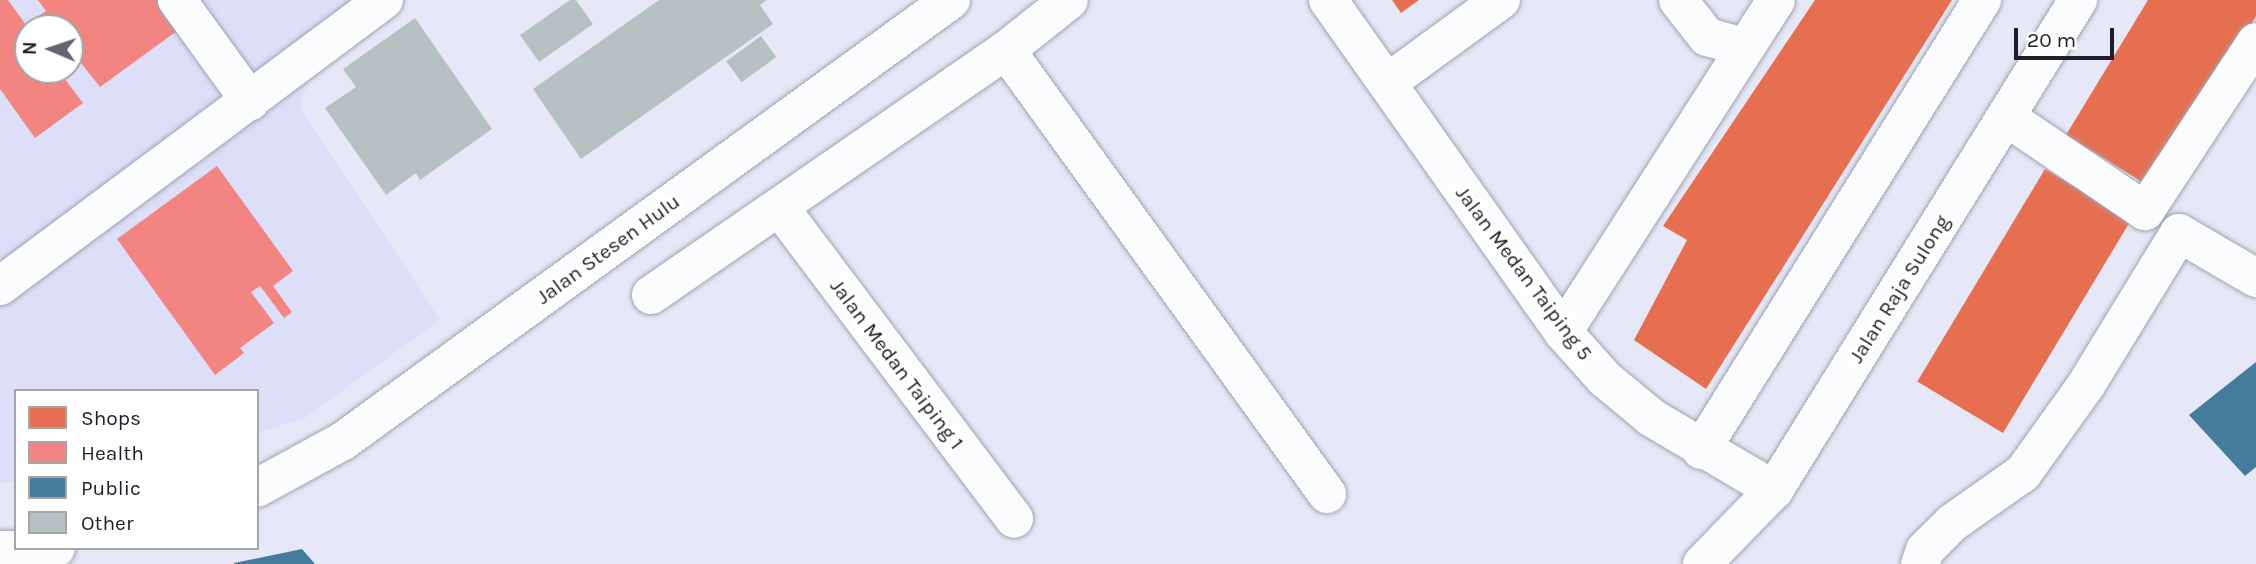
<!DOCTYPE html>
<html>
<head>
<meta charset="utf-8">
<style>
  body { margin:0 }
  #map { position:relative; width:2256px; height:564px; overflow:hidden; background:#e6e8f7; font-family:Karla,sans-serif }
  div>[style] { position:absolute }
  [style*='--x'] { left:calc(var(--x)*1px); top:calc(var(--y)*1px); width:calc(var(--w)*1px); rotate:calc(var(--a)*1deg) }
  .built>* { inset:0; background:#dddff9 }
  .shops>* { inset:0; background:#e76f51; transform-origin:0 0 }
  .health>* { inset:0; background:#f28482 }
  .public>* { inset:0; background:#457b9d }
  .building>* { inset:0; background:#b6c2c2; transform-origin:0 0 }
  .roads { filter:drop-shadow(0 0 2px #a2a4af) drop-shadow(0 0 2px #a2a4af) }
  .minor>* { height:38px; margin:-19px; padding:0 19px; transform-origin:19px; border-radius:19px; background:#fbfcfe }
  .major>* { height:38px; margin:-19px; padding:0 19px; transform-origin:19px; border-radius:19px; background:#fbfcfe }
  span { translate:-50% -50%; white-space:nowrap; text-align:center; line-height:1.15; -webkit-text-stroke:7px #fff; paint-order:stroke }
  .street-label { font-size:21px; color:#1e1f28 }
  .legend { position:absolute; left:14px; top:389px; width:245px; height:161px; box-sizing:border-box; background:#fff; border:2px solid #a5a5a9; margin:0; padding:9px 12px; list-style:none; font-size:21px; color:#1e1f28 }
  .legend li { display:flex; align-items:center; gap:14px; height:35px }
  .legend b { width:35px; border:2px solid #a5a5a9 }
  .north { position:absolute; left:14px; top:14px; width:70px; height:70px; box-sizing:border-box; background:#fff; border:2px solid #a5a5a9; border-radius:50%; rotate:272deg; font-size:19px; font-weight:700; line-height:28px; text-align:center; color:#1e1f28 }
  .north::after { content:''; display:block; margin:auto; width:24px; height:32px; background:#646570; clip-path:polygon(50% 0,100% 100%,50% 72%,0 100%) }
  .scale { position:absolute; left:2014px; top:28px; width:100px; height:32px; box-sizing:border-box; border:4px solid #1e1f28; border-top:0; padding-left:9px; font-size:21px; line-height:24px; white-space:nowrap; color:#1e1f28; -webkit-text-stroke:5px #fff; paint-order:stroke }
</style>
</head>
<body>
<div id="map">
  <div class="built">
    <div style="clip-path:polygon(evenodd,0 0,395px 0,313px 58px,300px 108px,440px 320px,305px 418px,257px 433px,257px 391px,16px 391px,16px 483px,0 482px,0 0,28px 28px,70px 28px,70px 70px,28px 70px,28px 28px)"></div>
  </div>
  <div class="shops">
    <div style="clip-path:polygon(1392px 0,1419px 0,1401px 13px)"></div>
    <div style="clip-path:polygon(1815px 0,1952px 0,1706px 389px,1634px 340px,1687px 240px,1663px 226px)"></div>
    <div style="clip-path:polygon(2148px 0,2256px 0,2256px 16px,2152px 188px,2066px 135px)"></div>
    <div style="left:2045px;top:169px;width:100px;height:248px;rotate:31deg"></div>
  </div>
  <div class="health">
    <div style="clip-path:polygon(0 0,8px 0,26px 25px,46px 11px,38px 0,161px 0,181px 28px,100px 87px,70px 49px,70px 28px,28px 28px,28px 70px,58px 70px,83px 103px,35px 138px,0 89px)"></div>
    <div style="clip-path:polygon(217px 166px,293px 271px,273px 286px,292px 312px,284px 318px,260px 286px,251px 292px,274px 323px,240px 348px,244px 353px,215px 375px,117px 239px)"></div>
  </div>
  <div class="public">
    <div style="clip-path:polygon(2256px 362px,2256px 467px,2245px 476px,2189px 415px)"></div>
    <div style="clip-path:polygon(302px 549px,315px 564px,234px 564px,234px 563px)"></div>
  </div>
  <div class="building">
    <div style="clip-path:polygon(570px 0,576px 0,593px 24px,539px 62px,520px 35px)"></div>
    <div style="clip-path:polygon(659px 0,767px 0,760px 5px,773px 24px,581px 159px,533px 89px)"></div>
    <div style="clip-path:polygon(415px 18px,492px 129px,420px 180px,416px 173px,386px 195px,325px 108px,356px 87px,343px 69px)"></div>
    <div style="left:761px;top:36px;width:26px;height:43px;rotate:54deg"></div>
  </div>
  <div class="roads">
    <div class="minor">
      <div style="--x:177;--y:0;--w:125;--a:54.1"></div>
      <div style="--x:1328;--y:0;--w:407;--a:54.7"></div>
      <div style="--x:1563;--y:332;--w:63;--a:48.2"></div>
      <div style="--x:1605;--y:379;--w:61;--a:39.7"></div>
      <div style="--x:1652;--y:418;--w:142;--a:30.5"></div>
      <div style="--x:1678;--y:0;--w:47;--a:51.9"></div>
      <div style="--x:1707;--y:37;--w:39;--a:15"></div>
      <div style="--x:1006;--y:50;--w:548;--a:54.13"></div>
      <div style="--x:1387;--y:83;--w:141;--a:-36.1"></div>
      <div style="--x:2006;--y:117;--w:168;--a:34.1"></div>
      <div style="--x:2145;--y:211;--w:202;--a:-56.7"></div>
      <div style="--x:780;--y:208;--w:389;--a:53"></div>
      <div style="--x:0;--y:286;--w:479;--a:-36.7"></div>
      <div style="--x:651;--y:295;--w:431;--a:-34.6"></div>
      <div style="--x:1006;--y:50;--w:80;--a:-38.4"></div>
      <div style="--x:1563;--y:332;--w:394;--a:-57.3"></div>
      <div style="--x:1701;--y:450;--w:531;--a:-58.02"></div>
      <div style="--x:1702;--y:564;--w:103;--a:-45.8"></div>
      <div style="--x:1774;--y:490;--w:577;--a:-58.18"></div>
      <div style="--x:1920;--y:564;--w:15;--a:-70"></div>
      <div style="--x:1925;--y:550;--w:38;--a:-45"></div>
      <div style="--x:1952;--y:523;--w:87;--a:-35.2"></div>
      <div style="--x:2023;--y:473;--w:108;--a:-54.4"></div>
      <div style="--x:2086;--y:385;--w:178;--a:-58.5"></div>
      <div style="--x:2179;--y:233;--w:89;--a:30.3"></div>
    </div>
    <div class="major">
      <div style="--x:257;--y:488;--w:98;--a:-28.7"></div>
      <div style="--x:343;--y:441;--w:751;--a:-35.95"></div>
      <div style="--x:0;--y:550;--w:56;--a:-2"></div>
    </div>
  </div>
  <div class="street-label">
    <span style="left:608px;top:249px;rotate:-36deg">Jalan Stesen Hulu</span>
    <span style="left:1524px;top:273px;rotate:53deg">Jalan Medan Taiping 5</span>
    <span style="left:1899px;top:289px;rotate:-58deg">Jalan Raja Sulong</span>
    <span style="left:897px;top:364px;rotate:53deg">Jalan Medan Taiping 1</span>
  </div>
  <ul class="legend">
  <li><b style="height:19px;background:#e76f51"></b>Shops</li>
  <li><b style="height:19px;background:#f28482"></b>Health</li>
  <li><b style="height:19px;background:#457b9d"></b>Public</li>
  <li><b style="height:19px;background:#b6c2c2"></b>Other</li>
  </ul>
  <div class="north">N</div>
  <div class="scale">20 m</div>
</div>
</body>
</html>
